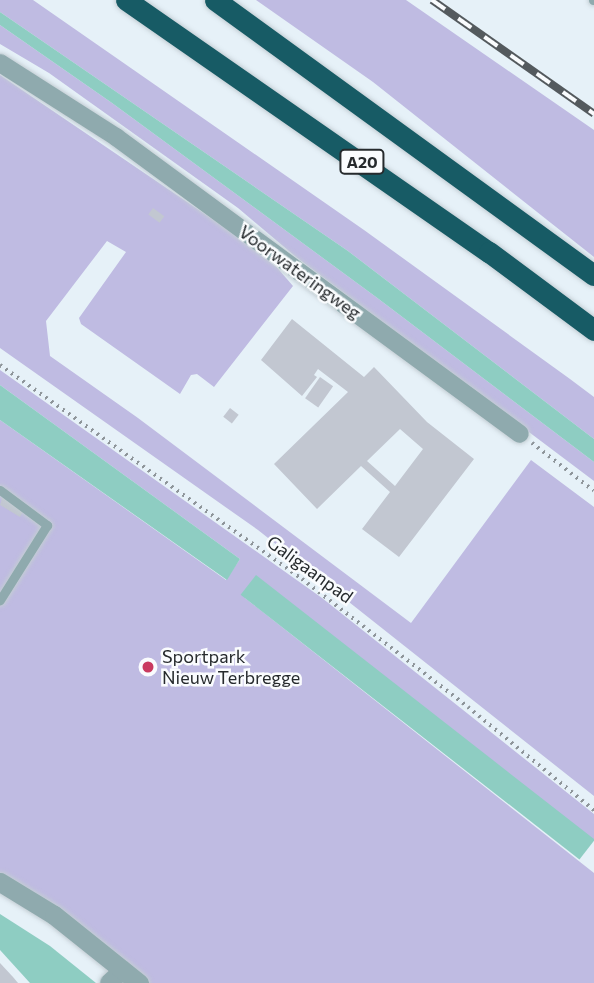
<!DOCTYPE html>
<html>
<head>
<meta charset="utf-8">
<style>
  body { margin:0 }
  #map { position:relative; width:594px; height:983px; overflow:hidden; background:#e6f1f8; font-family:Commissioner,sans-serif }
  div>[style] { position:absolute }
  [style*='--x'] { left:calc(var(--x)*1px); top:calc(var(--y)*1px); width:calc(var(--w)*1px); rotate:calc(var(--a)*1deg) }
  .green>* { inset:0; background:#bfbbe2 }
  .water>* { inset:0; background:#8ecdc2; transform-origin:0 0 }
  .building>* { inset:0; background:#c2c7d1; transform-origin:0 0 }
  .path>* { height:3.5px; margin-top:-1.75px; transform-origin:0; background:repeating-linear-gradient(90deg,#8e959a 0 2px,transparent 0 7px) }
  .roads { filter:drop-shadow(0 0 2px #c3cdd3) drop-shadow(0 0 2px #c3cdd3) }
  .service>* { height:9px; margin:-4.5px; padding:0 4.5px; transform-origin:4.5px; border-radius:4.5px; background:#8faaae }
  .minor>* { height:18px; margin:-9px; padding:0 9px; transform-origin:9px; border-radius:9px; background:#8faaae }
  .tertiary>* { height:19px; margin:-9.5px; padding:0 9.5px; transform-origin:9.5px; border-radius:9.5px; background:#8faaae }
  .motorway>* { height:21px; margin:-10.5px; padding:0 10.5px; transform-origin:10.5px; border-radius:10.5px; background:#175b65 }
  .rail>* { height:8px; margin-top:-4px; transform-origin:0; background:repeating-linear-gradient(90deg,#fafcfe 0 16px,#545a5e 0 32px); box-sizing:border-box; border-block:2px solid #545a5e }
  .dots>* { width:19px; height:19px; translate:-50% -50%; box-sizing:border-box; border:4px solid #fafcfe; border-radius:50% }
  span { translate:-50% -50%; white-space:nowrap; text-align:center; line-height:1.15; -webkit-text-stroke:5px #fafcfe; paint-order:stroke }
  .shield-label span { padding:2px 5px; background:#fafcfe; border:2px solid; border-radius:5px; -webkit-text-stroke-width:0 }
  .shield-label { font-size:16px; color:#262a2d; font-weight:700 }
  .street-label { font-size:18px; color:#262a2d }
  .poi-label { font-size:18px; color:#262a2d }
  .left { translate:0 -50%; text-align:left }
</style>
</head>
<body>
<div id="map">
  <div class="green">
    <div style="clip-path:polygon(0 0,33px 0,364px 230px,570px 379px,594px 397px,594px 439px,348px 251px,0 12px)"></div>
    <div style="clip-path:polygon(256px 0,406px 0,594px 130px,594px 257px,373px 82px)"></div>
    <div style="clip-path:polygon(0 25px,112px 103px,376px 297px,594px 462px,594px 481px,296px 257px,238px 208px,49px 73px,0 44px)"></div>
    <div style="clip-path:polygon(0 75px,268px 257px,293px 286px,214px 387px,197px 374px,191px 375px,180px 394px,81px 324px,79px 318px,126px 252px,107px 241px,46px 321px,50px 356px,138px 418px,411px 623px,531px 460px,594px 507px,594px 796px,258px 530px,0 348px)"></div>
    <div style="clip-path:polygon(0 370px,322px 598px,594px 814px,594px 841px,256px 576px,245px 598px,594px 873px,594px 983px,141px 983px,0 876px,0 420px,226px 580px,240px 559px,0 385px)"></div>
  </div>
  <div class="water">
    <div style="clip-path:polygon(0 12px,348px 251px,594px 439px,594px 462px,376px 297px,112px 103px,0 25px)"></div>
    <div style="clip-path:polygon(0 385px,240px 559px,227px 580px,0 420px)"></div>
    <div style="left:256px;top:575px;width:430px;height:25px;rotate:38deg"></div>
    <div style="clip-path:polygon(0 914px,50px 946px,96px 983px,30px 983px,0 950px)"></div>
  </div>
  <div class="building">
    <div style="left:153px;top:208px;width:14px;height:8px;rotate:36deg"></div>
    <div style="clip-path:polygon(evenodd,292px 319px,364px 377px,374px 367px,427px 422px,474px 459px,399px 557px,362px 529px,390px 492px,361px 466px,317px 509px,274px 464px,348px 392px,318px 369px,314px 375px,317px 377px,302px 396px,261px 360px,292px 319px,400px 429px,423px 449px,395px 486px,367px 461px,400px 429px)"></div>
    <div style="left:320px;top:377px;width:16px;height:26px;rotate:35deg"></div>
    <div style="left:230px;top:408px;width:11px;height:11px;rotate:38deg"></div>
    <div style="clip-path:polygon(3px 496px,24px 510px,20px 517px,0 505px)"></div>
    <div style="clip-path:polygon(0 963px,13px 977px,18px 983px,0 983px)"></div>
  </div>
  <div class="path">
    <div style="--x:0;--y:365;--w:370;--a:35.3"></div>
    <div style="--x:302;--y:579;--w:210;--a:37.6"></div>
    <div style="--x:468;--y:707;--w:163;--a:39.3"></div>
    <div style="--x:532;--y:443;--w:78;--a:37.7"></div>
  </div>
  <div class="roads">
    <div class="service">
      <div style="--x:593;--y:0;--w:1;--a:0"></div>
      <div style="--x:0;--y:490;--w:59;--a:36.7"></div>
      <div style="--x:47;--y:525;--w:89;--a:122.1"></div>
    </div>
    <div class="minor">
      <div style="--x:0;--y:63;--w:138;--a:32.5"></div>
      <div style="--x:116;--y:137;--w:501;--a:36.32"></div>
      <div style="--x:109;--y:983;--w:19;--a:-43"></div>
    </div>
    <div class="tertiary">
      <div style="--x:0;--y:882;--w:63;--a:31.4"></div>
      <div style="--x:54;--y:915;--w:109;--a:38.7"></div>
    </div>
    <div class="motorway">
      <div style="--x:126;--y:0;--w:442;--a:34.8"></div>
      <div style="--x:489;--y:252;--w:131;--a:36.6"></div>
      <div style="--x:215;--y:0;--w:468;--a:36"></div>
    </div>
  </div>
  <div class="rail">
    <div style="--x:432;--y:0;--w:198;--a:35.1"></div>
  </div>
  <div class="dots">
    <div style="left:148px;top:667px;background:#c93a60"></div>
  </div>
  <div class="shield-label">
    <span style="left:362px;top:162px">A20</span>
  </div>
  <div class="street-label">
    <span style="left:300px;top:272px;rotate:36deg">Voorwateringweg</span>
    <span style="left:310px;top:569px;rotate:36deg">Galigaanpad</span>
  </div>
  <div class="poi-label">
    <span class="left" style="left:162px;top:667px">Sportpark<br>Nieuw Terbregge</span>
  </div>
</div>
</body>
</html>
